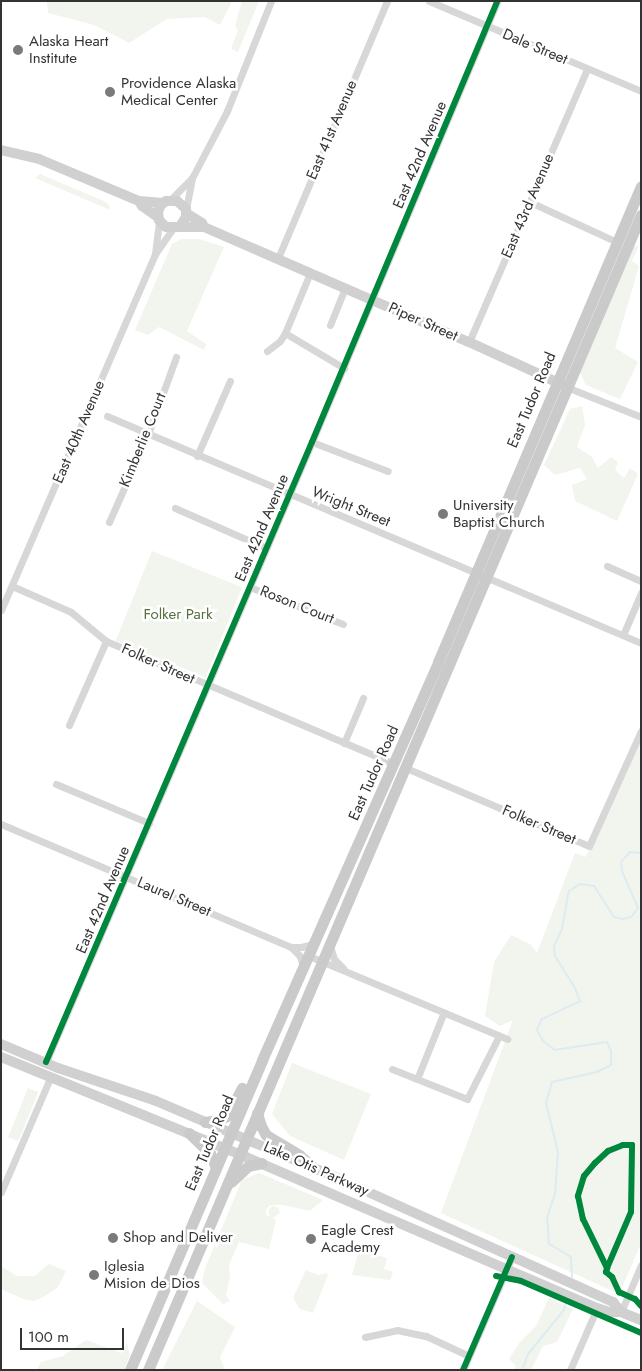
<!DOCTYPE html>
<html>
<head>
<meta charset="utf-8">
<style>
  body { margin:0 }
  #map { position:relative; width:642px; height:1371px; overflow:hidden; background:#fff; font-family:Jost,sans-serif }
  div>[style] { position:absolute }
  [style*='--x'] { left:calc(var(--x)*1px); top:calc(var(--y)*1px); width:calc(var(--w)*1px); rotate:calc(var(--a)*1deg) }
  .green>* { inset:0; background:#f1f5ed; transform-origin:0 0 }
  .stream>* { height:2px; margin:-1px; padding:0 1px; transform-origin:1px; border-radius:1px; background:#ddebf3 }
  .street>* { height:7px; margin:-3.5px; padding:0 3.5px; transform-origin:3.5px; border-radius:3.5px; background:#d7d7d7 }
  .secondary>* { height:10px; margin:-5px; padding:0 5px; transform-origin:5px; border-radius:5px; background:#d0d0d0 }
  .primary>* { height:11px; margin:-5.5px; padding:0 5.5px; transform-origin:5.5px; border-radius:5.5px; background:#cacaca }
  .cycleway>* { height:6px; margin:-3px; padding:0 3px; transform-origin:3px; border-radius:3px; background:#00873e }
  .dots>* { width:14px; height:14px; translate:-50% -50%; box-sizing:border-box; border:2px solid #fff; border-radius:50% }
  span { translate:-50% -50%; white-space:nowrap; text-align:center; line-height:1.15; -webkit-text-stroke:5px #fff; paint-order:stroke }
  .poi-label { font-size:15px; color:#333 }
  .left { translate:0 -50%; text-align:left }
  .street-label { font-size:15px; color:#333 }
  .park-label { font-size:15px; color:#56703f }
  .frame { position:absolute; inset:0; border:2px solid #333; pointer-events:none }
  .scale { position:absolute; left:20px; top:1328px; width:104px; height:22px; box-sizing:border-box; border:2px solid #333; border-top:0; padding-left:6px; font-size:15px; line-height:18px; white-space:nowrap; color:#333; -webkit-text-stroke:4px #fff; paint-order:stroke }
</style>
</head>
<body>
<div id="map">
  <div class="green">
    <div style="clip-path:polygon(47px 1px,232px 1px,220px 25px,205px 17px,167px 19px,129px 43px,94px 25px,48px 13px)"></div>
    <div style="clip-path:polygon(242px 1px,259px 1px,238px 52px,231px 49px,238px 30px,235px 26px)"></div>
    <div style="clip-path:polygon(40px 174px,106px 202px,109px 205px,110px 210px,35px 178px)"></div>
    <div style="clip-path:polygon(182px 239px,199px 239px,224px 247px,187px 331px,206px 344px,204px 350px,159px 327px,148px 335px,135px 330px,172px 244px)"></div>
    <div style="clip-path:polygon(639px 245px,632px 261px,639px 266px,615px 348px,638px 362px,620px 399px,586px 385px,580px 373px,633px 247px)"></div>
    <div style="clip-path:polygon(582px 406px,585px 425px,577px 447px,592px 457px,598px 468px,611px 457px,618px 462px,615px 470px,624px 478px,630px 468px,638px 474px,617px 521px,575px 501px,572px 485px,587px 479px,580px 468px,555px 475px,544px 465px,570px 409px)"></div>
    <div style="left:152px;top:551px;width:97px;height:97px;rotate:22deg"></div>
    <div style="clip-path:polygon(641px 741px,641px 1244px,619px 1294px,441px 1213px,513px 1020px,500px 1026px,485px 1016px,494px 962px,511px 935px,530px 944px,537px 953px,575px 853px,585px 857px,590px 850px)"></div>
    <div style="clip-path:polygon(292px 1063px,371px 1094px,344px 1160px,290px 1136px,272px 1114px)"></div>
    <div style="left:28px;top:1088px;width:11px;height:53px;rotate:22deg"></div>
    <div style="clip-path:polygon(259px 1173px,323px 1200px,310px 1211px,283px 1205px,270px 1205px,266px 1210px,267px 1216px,270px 1217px,268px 1211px,272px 1206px,278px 1207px,280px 1213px,273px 1218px,276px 1220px,269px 1249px,239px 1242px,229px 1265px,230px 1277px,226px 1295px,230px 1301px,223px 1304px,202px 1283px,205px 1268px,242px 1180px)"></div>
    <div style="clip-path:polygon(359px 1250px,387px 1258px,384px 1269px,393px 1272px,390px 1280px,352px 1275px)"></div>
    <div style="clip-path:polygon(49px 1264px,66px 1271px,58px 1287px,45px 1296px,34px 1301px,23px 1299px,1px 1289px,1px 1266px,17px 1276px,35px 1276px)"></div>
    <div style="clip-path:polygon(306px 1270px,318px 1275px,327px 1273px,328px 1275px,313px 1313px,300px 1309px,293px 1298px)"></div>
    <div style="clip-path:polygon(549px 1298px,573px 1309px,557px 1342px,543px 1346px,531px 1370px,513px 1370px,516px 1366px,509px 1359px,519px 1343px,536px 1326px)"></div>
    <div style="clip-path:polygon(197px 1301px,235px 1327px,220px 1357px,225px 1370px,162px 1370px)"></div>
    <div style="clip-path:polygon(86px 1340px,122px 1353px,127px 1342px,130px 1355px,124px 1370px,37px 1370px,41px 1362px,63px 1356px)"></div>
  </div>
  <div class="stream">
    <div style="--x:572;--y:1277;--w:20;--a:-93"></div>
    <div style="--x:571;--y:1257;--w:26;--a:-149"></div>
    <div style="--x:549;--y:1244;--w:26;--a:-94"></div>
    <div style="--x:547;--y:1218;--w:25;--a:-72"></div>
    <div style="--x:555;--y:1194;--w:42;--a:-85.9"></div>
    <div style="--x:558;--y:1152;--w:50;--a:-103.8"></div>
    <div style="--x:546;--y:1103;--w:22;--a:-74"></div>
    <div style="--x:552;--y:1082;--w:46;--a:-12.5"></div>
    <div style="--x:597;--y:1072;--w:16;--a:-27"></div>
    <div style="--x:611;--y:1065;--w:14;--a:-90"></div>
    <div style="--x:611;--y:1051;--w:10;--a:-114"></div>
    <div style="--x:607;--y:1042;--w:53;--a:171.3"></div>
    <div style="--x:555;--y:1050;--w:15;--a:-143"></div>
    <div style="--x:543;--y:1041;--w:13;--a:-119"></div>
    <div style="--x:537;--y:1030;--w:12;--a:-66"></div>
    <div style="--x:542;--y:1019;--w:42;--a:-25.3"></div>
    <div style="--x:580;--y:1001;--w:14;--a:-111"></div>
    <div style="--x:575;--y:988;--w:38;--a:-122"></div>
    <div style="--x:555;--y:956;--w:10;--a:-96"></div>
    <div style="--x:554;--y:946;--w:19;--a:-65"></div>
    <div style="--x:562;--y:929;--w:39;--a:-80"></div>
    <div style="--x:569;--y:891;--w:13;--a:-32"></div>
    <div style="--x:580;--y:884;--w:14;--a:8"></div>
    <div style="--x:594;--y:886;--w:37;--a:57"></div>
    <div style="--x:614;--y:917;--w:9;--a:13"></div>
    <div style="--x:623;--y:919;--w:8;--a:-14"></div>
    <div style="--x:631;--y:917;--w:11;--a:-52"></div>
    <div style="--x:638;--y:908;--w:40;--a:-113.4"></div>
    <div style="--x:622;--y:871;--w:9;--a:-96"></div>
    <div style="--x:621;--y:862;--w:13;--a:-48"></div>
    <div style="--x:630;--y:852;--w:11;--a:5"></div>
    <div style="--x:522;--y:1370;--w:17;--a:-69"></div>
    <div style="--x:528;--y:1354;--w:57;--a:-50.7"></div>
    <div style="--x:564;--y:1310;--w:7;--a:-74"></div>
  </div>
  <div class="street">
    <div style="--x:429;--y:1;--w:230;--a:23"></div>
    <div style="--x:170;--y:200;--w:31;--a:-45"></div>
    <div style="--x:192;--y:178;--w:76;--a:-62.4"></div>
    <div style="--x:227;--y:111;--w:118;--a:-68.2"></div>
    <div style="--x:530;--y:202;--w:96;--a:24.7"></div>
    <div style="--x:186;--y:209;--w:32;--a:-79"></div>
    <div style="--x:155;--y:254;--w:34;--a:-83"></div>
    <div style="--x:278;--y:258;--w:279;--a:-67"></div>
    <div style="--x:330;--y:325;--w:40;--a:-68"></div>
    <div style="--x:285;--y:333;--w:69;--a:30.7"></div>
    <div style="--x:469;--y:342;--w:297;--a:-66.6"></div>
    <div style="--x:267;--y:351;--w:16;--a:-38"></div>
    <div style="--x:280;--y:341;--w:9;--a:-58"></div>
    <div style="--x:285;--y:333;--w:65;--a:-67.4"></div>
    <div style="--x:569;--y:388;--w:78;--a:21.9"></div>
    <div style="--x:107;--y:416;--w:580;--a:23.03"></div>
    <div style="--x:312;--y:442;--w:81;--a:20.9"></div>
    <div style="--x:197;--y:456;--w:82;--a:-66.3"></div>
    <div style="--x:175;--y:508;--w:99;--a:23.7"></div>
    <div style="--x:109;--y:522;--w:96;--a:-66.1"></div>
    <div style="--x:148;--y:434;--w:82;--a:-70"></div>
    <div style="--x:607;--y:566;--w:37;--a:24"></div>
    <div style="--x:12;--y:586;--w:64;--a:23.8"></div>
    <div style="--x:71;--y:612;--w:45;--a:39.6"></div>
    <div style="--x:106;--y:641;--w:313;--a:23.1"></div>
    <div style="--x:250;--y:587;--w:100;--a:21.7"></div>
    <div style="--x:1;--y:610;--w:388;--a:-66.6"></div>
    <div style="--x:155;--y:254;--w:32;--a:-55"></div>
    <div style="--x:623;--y:635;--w:46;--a:-66.8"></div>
    <div style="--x:69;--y:725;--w:92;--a:-66.2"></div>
    <div style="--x:344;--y:743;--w:49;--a:-67.1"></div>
    <div style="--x:406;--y:768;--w:199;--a:23.1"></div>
    <div style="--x:589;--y:846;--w:126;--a:-65.7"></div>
    <div style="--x:56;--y:784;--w:101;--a:22.8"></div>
    <div style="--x:1;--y:824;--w:315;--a:23"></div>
    <div style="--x:291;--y:947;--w:10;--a:0"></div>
    <div style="--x:301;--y:947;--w:12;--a:-14"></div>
    <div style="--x:330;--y:946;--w:14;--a:73"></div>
    <div style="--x:334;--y:959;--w:13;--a:45"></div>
    <div style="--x:291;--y:947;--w:13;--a:45"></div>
    <div style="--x:300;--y:956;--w:11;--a:75"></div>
    <div style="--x:309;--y:956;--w:215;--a:22.7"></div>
    <div style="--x:46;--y:1062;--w:675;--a:-66.78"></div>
    <div style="--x:312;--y:442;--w:478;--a:-67.2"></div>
    <div style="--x:392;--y:1069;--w:81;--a:21.8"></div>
    <div style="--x:467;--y:1099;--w:71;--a:-63.1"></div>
    <div style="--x:417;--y:1079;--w:72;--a:-68.1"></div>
    <div style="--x:1;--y:1192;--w:124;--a:-66.7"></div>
    <div style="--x:621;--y:1312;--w:51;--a:-66.9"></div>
    <div style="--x:365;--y:1337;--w:33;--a:-12"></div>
    <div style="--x:397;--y:1330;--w:30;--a:12"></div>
    <div style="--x:426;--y:1336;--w:47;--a:24.9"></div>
    <div style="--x:463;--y:1370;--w:123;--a:-66.6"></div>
    <div style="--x:570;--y:1370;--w:68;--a:-66.5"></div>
  </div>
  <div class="secondary">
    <div style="--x:1;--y:150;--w:39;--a:13"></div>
    <div style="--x:39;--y:159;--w:108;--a:22.8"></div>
    <div style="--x:139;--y:201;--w:24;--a:5"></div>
    <div style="--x:139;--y:201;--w:6;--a:59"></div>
    <div style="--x:142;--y:206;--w:19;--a:35"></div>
    <div style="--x:186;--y:213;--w:19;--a:32"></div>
    <div style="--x:202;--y:223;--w:4;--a:63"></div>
    <div style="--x:180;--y:226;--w:11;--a:-56"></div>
    <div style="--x:186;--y:217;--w:8;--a:-90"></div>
    <div style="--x:186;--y:209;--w:12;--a:-138"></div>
    <div style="--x:177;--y:201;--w:11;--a:180"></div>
    <div style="--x:166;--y:201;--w:8;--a:140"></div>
    <div style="--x:160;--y:206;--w:7;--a:106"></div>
    <div style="--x:158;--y:213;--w:7;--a:82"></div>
    <div style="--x:159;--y:220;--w:10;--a:45"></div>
    <div style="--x:166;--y:227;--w:38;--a:0"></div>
    <div style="--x:204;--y:227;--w:289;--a:23.5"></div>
    <div style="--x:469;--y:342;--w:103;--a:24.6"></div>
    <div style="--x:1;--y:1044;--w:62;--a:22.8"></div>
    <div style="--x:58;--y:1068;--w:103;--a:18.6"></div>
    <div style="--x:156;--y:1101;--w:197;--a:23"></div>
    <div style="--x:337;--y:1178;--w:303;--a:24.2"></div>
    <div style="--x:613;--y:1302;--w:13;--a:51"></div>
    <div style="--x:1;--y:1057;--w:265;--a:22.2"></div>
    <div style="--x:246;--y:1157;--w:382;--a:23.3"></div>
    <div style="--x:597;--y:1308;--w:13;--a:18"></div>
    <div style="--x:609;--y:1312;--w:12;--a:0"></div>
    <div style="--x:621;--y:1312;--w:22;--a:22"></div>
  </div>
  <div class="primary">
    <div style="--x:257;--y:1113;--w:14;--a:73"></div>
    <div style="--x:261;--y:1126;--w:10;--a:61"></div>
    <div style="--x:266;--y:1135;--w:39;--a:31"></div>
    <div style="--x:299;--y:1155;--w:18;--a:41"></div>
    <div style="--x:205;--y:1122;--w:14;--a:-8"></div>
    <div style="--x:219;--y:1120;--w:9;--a:-27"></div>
    <div style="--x:227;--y:1116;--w:32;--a:-62"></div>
    <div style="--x:189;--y:1133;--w:29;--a:44"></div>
    <div style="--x:210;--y:1153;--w:16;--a:68"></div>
    <div style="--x:231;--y:1182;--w:23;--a:-43"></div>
    <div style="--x:248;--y:1166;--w:14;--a:-12"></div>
    <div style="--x:130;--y:1370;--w:337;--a:-66.9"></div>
    <div style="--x:262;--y:1060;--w:435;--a:-66.1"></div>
    <div style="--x:438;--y:662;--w:517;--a:-66.9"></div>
    <div style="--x:148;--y:1370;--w:1256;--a:-66.89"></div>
  </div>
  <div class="cycleway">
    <div style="--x:46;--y:1062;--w:675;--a:-66.78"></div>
    <div style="--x:312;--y:442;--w:478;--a:-67.2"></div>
    <div style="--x:607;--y:1268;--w:61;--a:-66.8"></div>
    <div style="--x:631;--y:1212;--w:67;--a:-89.1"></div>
    <div style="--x:632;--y:1145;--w:9;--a:180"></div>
    <div style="--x:623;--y:1145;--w:16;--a:158"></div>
    <div style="--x:608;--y:1151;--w:18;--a:137"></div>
    <div style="--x:595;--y:1163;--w:17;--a:130"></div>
    <div style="--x:584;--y:1176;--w:21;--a:107"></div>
    <div style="--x:578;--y:1196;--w:24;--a:78"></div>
    <div style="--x:583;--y:1219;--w:55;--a:63.9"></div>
    <div style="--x:607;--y:1268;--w:4;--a:104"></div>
    <div style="--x:606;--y:1272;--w:8;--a:40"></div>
    <div style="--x:612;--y:1277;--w:17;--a:65"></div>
    <div style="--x:619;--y:1292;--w:17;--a:24"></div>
    <div style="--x:635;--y:1299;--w:9;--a:49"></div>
    <div style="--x:496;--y:1276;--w:25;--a:11"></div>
    <div style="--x:521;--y:1281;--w:131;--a:23.4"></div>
    <div style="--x:463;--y:1370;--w:123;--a:-66.6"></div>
  </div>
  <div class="dots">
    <div style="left:18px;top:50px;background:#7a7a7a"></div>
    <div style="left:110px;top:92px;background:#7a7a7a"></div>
    <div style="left:443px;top:514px;background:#7a7a7a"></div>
    <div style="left:113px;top:1238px;background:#7a7a7a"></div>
    <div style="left:311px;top:1239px;background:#7a7a7a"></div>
    <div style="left:94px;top:1275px;background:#7a7a7a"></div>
  </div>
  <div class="poi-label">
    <span class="left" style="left:29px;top:50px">Alaska Heart<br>Institute</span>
    <span class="left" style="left:121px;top:92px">Providence Alaska<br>Medical Center</span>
    <span class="left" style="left:453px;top:514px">University<br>Baptist Church</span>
    <span class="left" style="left:321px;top:1239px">Eagle Crest<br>Academy</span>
    <span class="left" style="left:123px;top:1238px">Shop and Deliver</span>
    <span class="left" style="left:104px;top:1275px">Iglesia<br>Mision de Dios</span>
  </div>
  <div class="street-label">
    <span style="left:535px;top:47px;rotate:23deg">Dale Street</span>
    <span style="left:332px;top:130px;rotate:-67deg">East 41st Avenue</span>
    <span style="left:420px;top:155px;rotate:-67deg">East 42nd Avenue</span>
    <span style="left:528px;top:206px;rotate:-67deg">East 43rd Avenue</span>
    <span style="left:423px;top:322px;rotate:24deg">Piper Street</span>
    <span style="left:532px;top:400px;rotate:-67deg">East Tudor Road</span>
    <span style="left:79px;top:432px;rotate:-67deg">East 40th Avenue</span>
    <span style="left:143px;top:440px;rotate:-68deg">Kimberlie Court</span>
    <span style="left:351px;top:507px;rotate:22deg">Wright Street</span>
    <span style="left:262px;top:528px;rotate:-67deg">East 42nd Avenue</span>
    <span style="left:297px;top:605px;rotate:22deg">Roson Court</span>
    <span style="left:158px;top:664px;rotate:24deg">Folker Street</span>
    <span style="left:374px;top:773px;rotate:-66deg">East Tudor Road</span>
    <span style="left:539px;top:825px;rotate:23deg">Folker Street</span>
    <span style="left:174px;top:897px;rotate:23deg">Laurel Street</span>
    <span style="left:103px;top:900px;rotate:-67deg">East 42nd Avenue</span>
    <span style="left:210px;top:1143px;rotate:-67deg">East Tudor Road</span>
    <span style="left:316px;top:1169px;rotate:24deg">Lake Otis Parkway</span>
  </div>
  <div class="park-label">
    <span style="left:178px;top:615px">Folker Park</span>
  </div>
  <div class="frame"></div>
  <div class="scale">100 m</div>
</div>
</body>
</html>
